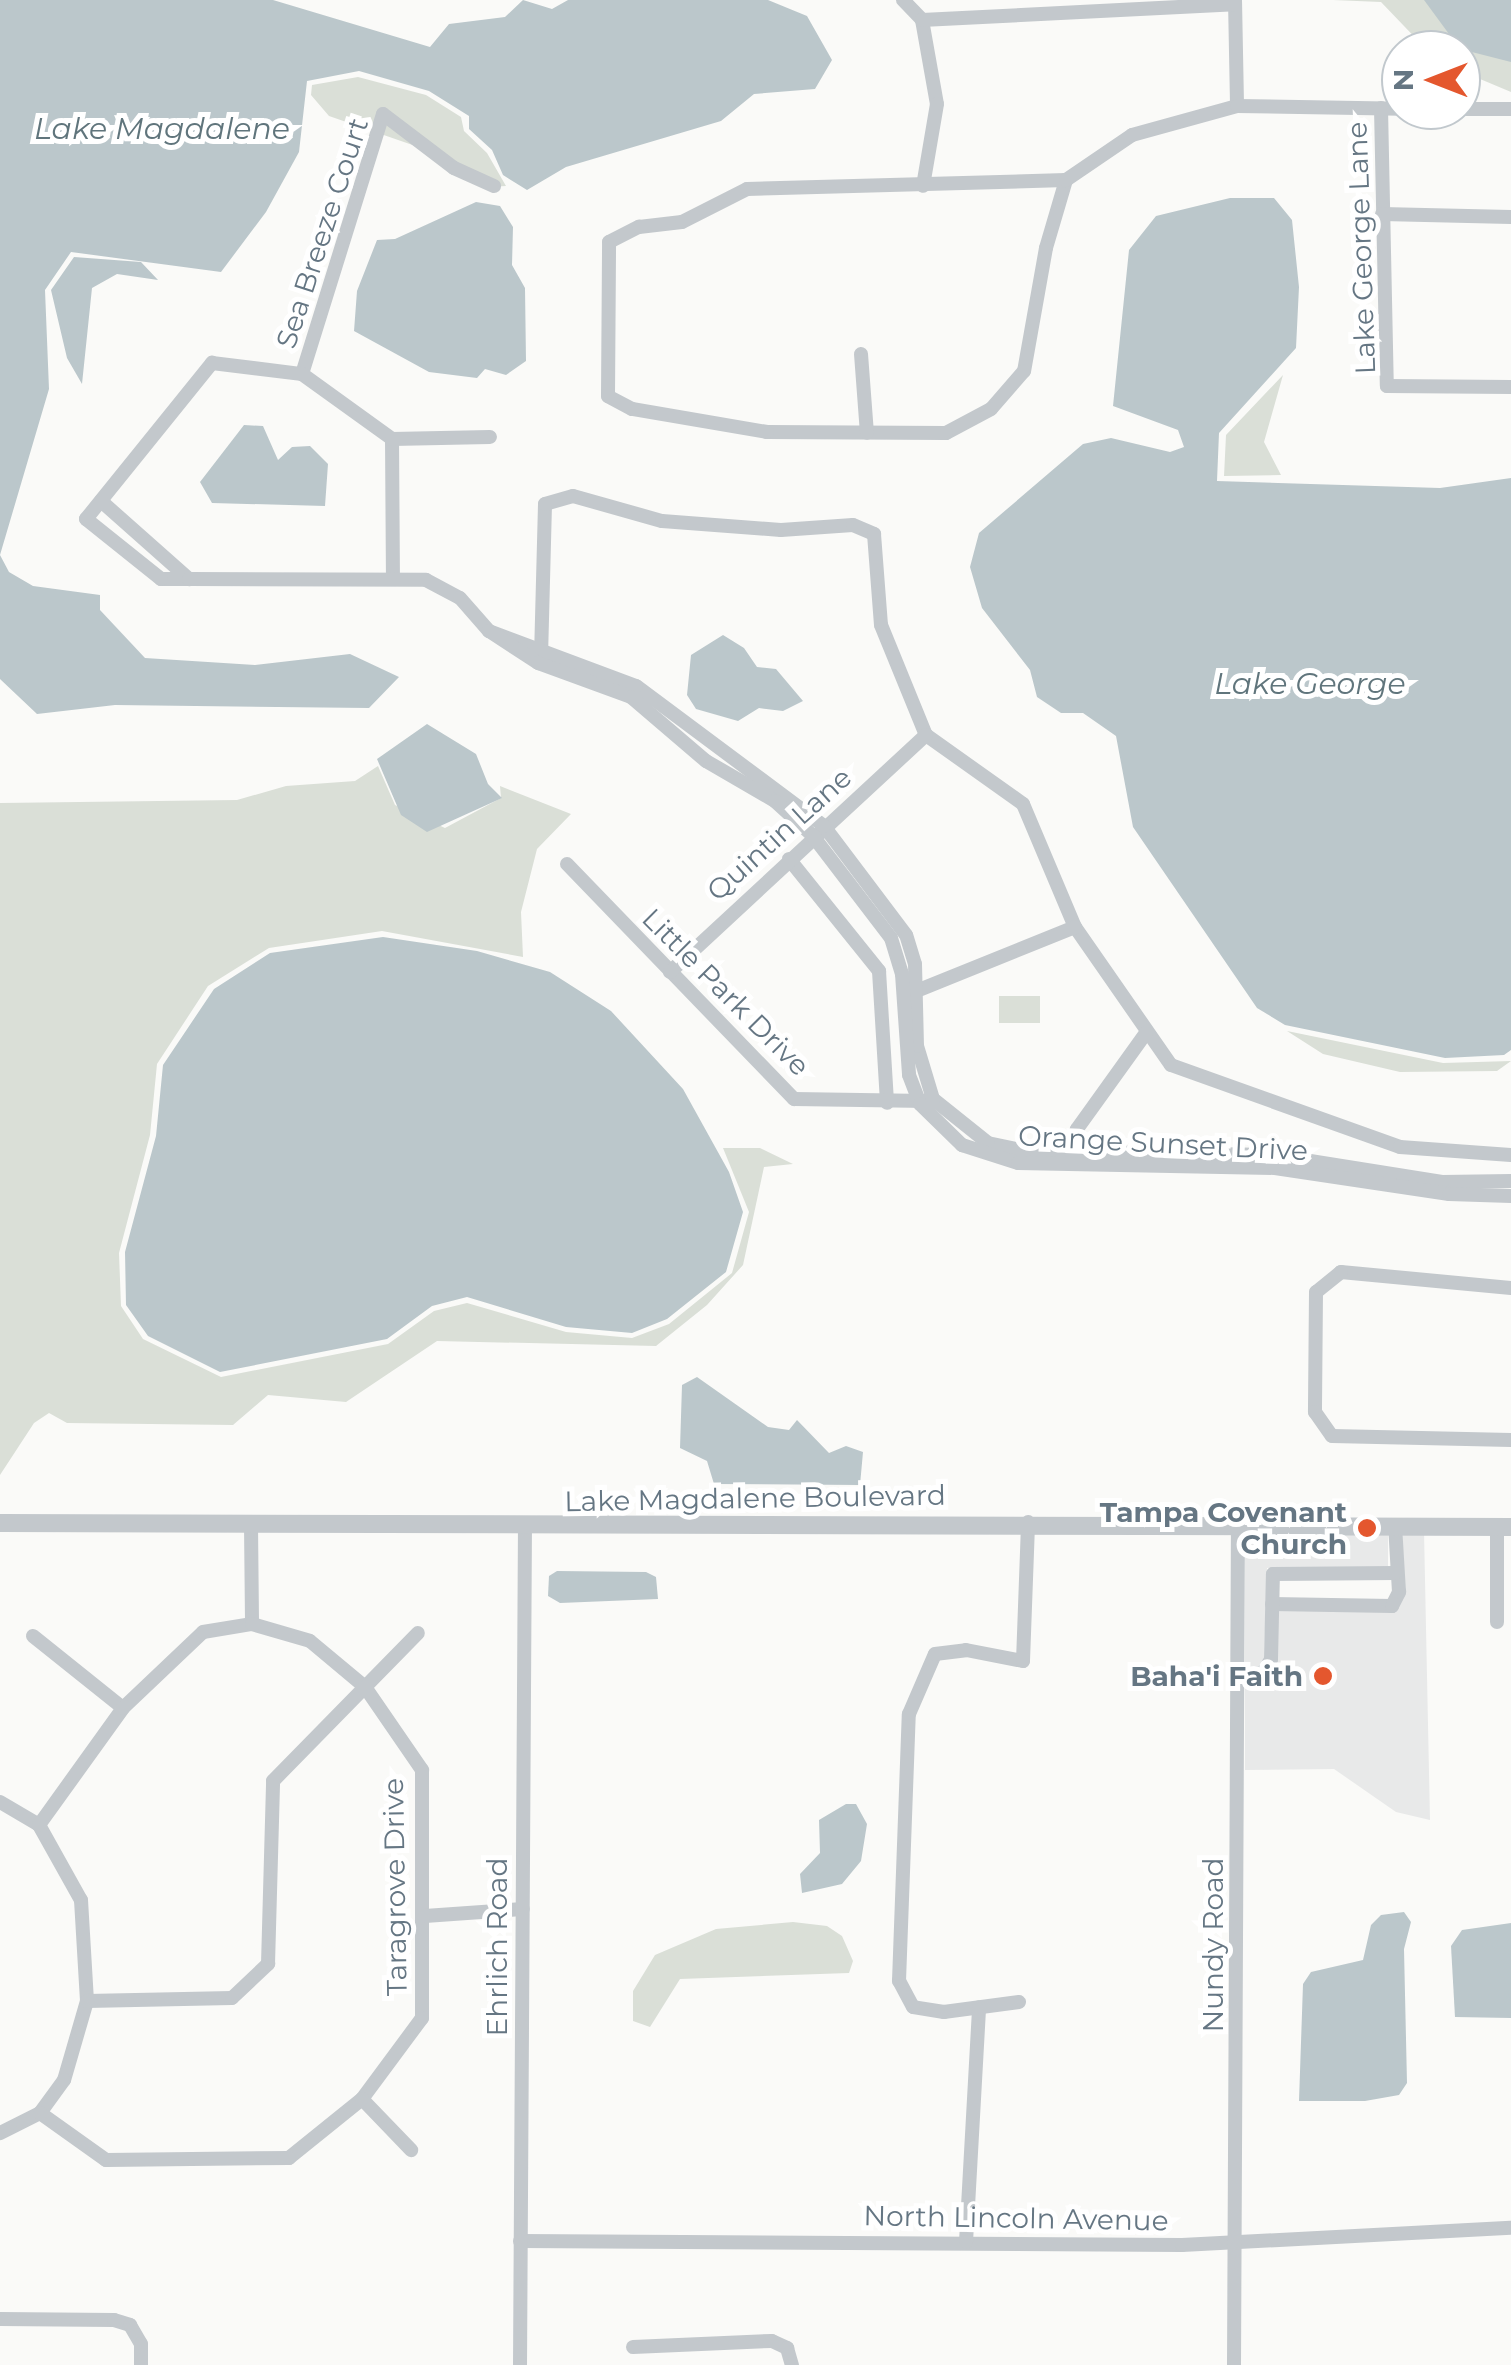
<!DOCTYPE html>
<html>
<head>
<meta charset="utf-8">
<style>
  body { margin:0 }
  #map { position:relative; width:1511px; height:2365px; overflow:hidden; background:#fafaf8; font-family:Montserrat,sans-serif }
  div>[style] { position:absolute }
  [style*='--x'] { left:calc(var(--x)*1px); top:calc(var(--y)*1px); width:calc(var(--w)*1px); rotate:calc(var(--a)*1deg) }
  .built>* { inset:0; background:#e8e9e9 }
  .green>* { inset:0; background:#dadfd7; transform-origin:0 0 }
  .water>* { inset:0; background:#bbc7cb }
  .minor>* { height:14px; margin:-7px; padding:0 7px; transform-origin:7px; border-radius:7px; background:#c3c8cc }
  .tertiary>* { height:18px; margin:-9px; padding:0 9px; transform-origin:9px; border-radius:9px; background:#c3c8cc }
  .dots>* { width:28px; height:28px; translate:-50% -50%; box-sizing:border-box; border:5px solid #fff; border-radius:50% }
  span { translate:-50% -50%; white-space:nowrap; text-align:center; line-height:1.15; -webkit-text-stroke:10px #fff; paint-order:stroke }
  .street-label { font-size:28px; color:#657683 }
  .poi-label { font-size:28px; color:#657683; font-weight:700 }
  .right { translate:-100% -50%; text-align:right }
  .water-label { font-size:30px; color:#60757c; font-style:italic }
  .north { position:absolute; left:1381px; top:30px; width:100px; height:100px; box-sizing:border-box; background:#fff; border:2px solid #c1c8cd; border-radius:50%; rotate:270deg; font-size:28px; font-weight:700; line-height:40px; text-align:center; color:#657683 }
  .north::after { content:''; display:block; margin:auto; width:35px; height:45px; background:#e4572e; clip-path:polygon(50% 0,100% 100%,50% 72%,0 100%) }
</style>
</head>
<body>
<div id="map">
  <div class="built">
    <div style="clip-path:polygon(1388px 1531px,1388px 1567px,1267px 1568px,1264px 1658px,1259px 1667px,1245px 1667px,1245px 1532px)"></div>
    <div style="clip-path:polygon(1402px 1531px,1424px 1531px,1430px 1820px,1396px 1812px,1334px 1769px,1245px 1770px,1245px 1680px,1268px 1677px,1274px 1669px,1279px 1610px,1396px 1611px,1405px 1591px)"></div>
  </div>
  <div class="green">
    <div style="clip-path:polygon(1333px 0,1511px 0,1511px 92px,1461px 71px,1461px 50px,1427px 50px,1381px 2px)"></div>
    <div style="clip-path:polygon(358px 77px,426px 95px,461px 117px,464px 131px,487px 153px,506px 186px,488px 187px,424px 149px,329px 116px,311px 95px,312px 85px)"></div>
    <div style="clip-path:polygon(1283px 375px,1264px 442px,1281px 475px,1224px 476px,1226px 435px)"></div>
    <div style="clip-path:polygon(378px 766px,395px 805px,445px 828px,501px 798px,500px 786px,571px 814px,537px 849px,521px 912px,523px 957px,382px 931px,269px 948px,208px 986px,157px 1064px,150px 1135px,119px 1253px,121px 1306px,143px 1339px,221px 1377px,388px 1344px,434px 1311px,467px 1303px,566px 1332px,632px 1338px,669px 1324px,732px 1273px,749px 1212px,723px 1148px,760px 1148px,793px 1164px,764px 1167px,743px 1265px,707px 1305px,656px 1346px,437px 1341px,346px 1402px,268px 1395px,233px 1425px,67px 1423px,49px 1413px,34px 1423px,0 1475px,0 803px,237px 800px,286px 786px,355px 781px)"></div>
    <div style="left:999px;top:996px;width:41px;height:27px"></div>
    <div style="clip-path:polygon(1287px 1031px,1443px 1063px,1511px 1061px,1497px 1071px,1400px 1072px,1323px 1054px)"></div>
    <div style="clip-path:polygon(793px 1922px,827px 1926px,842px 1936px,853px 1961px,849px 1973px,680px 1979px,650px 2027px,633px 2021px,633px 1991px,655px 1955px,716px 1929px)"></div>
  </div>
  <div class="water">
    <div style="clip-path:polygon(0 0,273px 0,430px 47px,449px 24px,505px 17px,523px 0,552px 9px,568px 0,768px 0,807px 16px,832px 60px,815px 89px,754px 94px,721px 121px,566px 167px,527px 190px,503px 175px,492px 150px,469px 129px,469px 116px,429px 91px,359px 71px,307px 81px,299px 152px,266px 212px,221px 272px,71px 252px,45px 290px,49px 389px,0 555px,9px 572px,33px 586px,100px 595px,100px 610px,145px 658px,255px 665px,350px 654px,399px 677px,369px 708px,115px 705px,37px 714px,0 679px)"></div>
    <div style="clip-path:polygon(1424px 0,1511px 0,1511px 62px,1460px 49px)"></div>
    <div style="clip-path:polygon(1230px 198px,1274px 198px,1292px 220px,1299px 287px,1296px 348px,1219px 433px,1217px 481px,1440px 488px,1511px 478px,1511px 1050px,1504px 1055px,1445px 1058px,1285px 1025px,1257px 1008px,1133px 827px,1116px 736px,1083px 713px,1061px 713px,1037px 697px,1030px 670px,982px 608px,970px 567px,979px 533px,1083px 444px,1111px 438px,1170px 452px,1184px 447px,1178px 430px,1113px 406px,1129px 250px,1156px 216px)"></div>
    <div style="clip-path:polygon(476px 202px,500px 206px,513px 227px,512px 265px,525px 288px,526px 361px,506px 375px,485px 369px,477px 378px,429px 372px,354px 331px,357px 291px,377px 240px,395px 239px)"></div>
    <div style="clip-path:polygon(74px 257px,141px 262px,158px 280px,117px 274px,92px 288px,82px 384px,67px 358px,51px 290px)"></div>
    <div style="clip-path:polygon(244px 425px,263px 426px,278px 460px,292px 447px,310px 446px,328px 464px,325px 506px,212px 503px,200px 482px)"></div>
    <div style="clip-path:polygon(723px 635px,744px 648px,757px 667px,776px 669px,803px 701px,783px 711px,759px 708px,738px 721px,696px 709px,687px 695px,691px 655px)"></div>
    <div style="clip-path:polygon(427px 724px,476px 754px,488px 784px,502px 798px,427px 832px,401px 815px,377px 759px)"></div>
    <div style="clip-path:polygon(383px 937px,477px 951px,550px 972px,611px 1011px,683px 1089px,729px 1172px,743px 1212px,726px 1272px,667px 1319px,632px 1333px,566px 1327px,467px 1297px,432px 1306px,387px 1339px,220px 1372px,148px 1336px,126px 1305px,125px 1252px,156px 1136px,163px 1065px,214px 989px,270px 953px)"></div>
    <div style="clip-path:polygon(697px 1377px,768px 1427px,789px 1430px,797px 1420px,829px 1453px,846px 1446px,863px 1452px,860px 1485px,714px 1484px,707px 1461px,680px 1448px,682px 1385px)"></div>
    <div style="clip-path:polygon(557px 1571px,646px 1572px,656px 1577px,658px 1599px,560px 1603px,548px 1596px,549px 1576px)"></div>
    <div style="clip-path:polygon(846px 1804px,856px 1804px,867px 1824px,861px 1861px,842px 1884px,802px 1893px,800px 1874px,820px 1853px,819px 1820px)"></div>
    <div style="clip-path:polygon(1404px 1912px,1411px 1922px,1404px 1949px,1407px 2083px,1399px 2095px,1365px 2101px,1299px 2101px,1303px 1984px,1311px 1972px,1363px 1960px,1371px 1925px,1381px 1915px)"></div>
    <div style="clip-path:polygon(1511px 1923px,1511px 2018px,1455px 2017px,1451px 1946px,1462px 1930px)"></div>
  </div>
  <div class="minor">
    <div style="--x:903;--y:0;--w:28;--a:46"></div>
    <div style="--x:922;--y:20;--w:85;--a:79.9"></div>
    <div style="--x:937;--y:104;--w:83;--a:99.7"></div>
    <div style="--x:1235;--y:0;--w:106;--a:88.9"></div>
    <div style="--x:922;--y:20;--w:313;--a:-2.9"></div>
    <div style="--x:1381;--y:108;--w:278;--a:88.8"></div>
    <div style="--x:1387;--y:386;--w:124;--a:0.5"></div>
    <div style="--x:1461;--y:109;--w:50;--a:0"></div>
    <div style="--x:1066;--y:180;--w:71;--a:106.4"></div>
    <div style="--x:1046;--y:248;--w:125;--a:100.1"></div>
    <div style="--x:1024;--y:371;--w:50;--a:131"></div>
    <div style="--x:991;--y:409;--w:51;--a:151.9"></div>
    <div style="--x:946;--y:433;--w:179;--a:-179.7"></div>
    <div style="--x:767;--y:432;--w:137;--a:-170.3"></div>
    <div style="--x:632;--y:409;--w:27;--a:-152"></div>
    <div style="--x:608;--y:396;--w:154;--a:-89.6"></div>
    <div style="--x:609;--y:242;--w:34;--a:-27"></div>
    <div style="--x:639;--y:227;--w:43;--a:-6.6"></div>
    <div style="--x:682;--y:222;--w:73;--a:-26.9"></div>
    <div style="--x:747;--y:189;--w:319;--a:-1.6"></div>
    <div style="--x:1066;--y:180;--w:80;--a:-34.3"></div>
    <div style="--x:1132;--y:135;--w:109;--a:-15.4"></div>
    <div style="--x:1237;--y:106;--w:164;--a:1"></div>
    <div style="--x:1382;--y:214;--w:129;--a:1.3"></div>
    <div style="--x:861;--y:354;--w:79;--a:85.7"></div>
    <div style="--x:302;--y:374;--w:272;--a:-72.7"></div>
    <div style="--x:383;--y:114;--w:89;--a:37.3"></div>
    <div style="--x:454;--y:168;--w:44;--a:24.2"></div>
    <div style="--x:392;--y:439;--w:138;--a:89.6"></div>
    <div style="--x:101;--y:501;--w:118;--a:41.6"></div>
    <div style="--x:189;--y:579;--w:28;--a:180"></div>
    <div style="--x:161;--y:579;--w:96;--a:-141.3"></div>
    <div style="--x:86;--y:519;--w:201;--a:-51.1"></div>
    <div style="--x:212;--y:363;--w:91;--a:7"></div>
    <div style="--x:302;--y:374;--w:111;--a:35.8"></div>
    <div style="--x:392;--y:439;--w:98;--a:-1.2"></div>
    <div style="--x:189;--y:579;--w:237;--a:0.2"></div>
    <div style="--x:426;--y:580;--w:38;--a:28"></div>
    <div style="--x:460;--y:598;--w:44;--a:48.7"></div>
    <div style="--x:541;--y:657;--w:153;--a:-88.5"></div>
    <div style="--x:545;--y:504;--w:29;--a:-16"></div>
    <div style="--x:573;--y:496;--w:92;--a:15.7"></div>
    <div style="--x:662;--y:521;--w:119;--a:4.3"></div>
    <div style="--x:781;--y:530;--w:72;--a:-4"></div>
    <div style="--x:853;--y:525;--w:23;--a:23"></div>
    <div style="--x:874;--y:534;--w:91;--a:85.6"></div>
    <div style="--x:881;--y:625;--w:119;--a:67.8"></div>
    <div style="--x:926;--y:735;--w:119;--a:35.4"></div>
    <div style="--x:1023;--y:804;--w:134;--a:67.1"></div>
    <div style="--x:1075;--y:927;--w:168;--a:55.2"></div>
    <div style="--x:1171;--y:1065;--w:243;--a:19.7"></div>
    <div style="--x:1400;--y:1147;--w:111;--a:4.1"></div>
    <div style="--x:789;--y:859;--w:144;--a:51.2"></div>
    <div style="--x:879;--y:971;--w:132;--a:86.5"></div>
    <div style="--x:567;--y:864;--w:327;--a:46"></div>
    <div style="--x:794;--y:1099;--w:133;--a:0.9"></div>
    <div style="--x:670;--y:972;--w:349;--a:-42.8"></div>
    <div style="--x:909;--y:994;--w:179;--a:-22"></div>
    <div style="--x:1068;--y:1158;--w:30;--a:-73"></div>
    <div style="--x:1077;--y:1129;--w:118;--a:-54.3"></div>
    <div style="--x:1511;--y:1181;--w:69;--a:179.2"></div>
    <div style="--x:1442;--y:1182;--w:170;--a:-170.9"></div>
    <div style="--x:1274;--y:1155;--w:249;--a:-179.1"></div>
    <div style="--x:1025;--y:1151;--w:38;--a:-168"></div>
    <div style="--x:988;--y:1143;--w:70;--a:-141.3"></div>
    <div style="--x:933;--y:1099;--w:55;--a:-106.8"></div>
    <div style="--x:917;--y:1046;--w:82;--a:-91.4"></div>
    <div style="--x:915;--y:964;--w:30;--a:-107"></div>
    <div style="--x:906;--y:935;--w:136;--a:-127"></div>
    <div style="--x:824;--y:826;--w:234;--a:-143.3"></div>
    <div style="--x:636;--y:686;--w:157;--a:-159.5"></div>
    <div style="--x:489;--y:631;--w:59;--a:33.1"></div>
    <div style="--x:538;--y:663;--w:99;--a:20.1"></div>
    <div style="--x:631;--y:697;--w:99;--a:40.5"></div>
    <div style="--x:706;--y:761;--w:80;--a:30.1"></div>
    <div style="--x:775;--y:801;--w:52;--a:42.6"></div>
    <div style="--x:813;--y:836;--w:128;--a:52.6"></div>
    <div style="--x:891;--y:938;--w:38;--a:73"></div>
    <div style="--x:902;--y:974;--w:101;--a:86"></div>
    <div style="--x:909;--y:1075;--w:31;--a:69"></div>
    <div style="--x:920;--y:1104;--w:59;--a:44.3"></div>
    <div style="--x:962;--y:1145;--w:59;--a:17.8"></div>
    <div style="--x:1018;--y:1163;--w:257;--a:1.1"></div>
    <div style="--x:1275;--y:1168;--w:176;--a:8.5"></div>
    <div style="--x:1449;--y:1194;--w:62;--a:1.8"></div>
    <div style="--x:1511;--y:1288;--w:171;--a:-174.6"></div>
    <div style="--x:1341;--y:1272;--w:32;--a:141"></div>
    <div style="--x:1316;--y:1292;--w:120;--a:90.5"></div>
    <div style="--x:1315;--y:1412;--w:29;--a:55"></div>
    <div style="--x:1332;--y:1436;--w:179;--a:1.3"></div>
    <div style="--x:251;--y:1525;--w:99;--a:89.4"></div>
    <div style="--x:1497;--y:1526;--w:96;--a:90"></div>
    <div style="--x:1272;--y:1604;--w:120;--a:1"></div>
    <div style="--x:1392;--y:1606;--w:16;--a:-63"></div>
    <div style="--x:1399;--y:1592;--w:67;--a:-93.4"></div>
    <div style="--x:33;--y:1636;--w:115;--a:38.7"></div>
    <div style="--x:1238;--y:1674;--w:25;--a:-2"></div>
    <div style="--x:1263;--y:1673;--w:16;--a:-60"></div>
    <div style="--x:1271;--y:1659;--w:85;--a:-88.7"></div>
    <div style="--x:1273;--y:1574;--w:122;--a:-0.5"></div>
    <div style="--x:0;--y:1802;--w:45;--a:30.5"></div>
    <div style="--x:39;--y:1825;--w:86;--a:60.8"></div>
    <div style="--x:81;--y:1900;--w:101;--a:86.6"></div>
    <div style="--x:87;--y:2001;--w:82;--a:106.2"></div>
    <div style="--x:64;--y:2080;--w:41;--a:126"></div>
    <div style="--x:40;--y:2113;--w:45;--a:153.4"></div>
    <div style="--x:39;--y:1825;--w:144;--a:-54.3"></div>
    <div style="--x:123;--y:1708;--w:110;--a:-43.5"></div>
    <div style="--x:203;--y:1632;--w:50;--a:-9.3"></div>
    <div style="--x:252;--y:1624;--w:60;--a:16.3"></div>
    <div style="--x:310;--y:1641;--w:72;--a:39.9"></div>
    <div style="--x:365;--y:1687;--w:101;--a:55.5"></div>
    <div style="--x:422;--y:1770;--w:248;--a:90"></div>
    <div style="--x:422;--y:2018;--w:101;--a:126.5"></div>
    <div style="--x:362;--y:2099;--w:94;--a:141.1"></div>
    <div style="--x:289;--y:2158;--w:183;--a:179.4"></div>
    <div style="--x:106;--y:2160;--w:81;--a:-144.5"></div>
    <div style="--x:425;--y:1916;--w:98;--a:-4.1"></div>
    <div style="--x:87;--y:2001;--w:145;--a:-1.2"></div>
    <div style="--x:232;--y:1998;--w:50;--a:-43.4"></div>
    <div style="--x:268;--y:1964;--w:183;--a:-88.4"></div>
    <div style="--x:273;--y:1781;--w:207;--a:-45.6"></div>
    <div style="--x:1019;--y:2002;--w:76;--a:172.4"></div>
    <div style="--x:944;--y:2012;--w:31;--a:-171"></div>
    <div style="--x:913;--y:2007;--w:30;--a:-118"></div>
    <div style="--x:899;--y:1981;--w:267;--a:-87.9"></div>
    <div style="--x:909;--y:1714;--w:65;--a:-66.6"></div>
    <div style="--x:935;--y:1654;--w:31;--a:-7"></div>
    <div style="--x:966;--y:1650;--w:58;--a:10.9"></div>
    <div style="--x:1023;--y:1661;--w:139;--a:-87.9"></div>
    <div style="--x:362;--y:2099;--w:71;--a:46.1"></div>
    <div style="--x:520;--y:2241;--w:662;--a:0.35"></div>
    <div style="--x:1182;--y:2245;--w:329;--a:-3"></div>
    <div style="--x:966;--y:2242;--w:235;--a:-86.8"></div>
    <div style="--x:0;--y:2319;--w:114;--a:0.5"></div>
    <div style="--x:114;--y:2320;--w:17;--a:17"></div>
    <div style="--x:130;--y:2325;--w:22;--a:60"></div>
    <div style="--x:141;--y:2344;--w:21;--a:90"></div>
    <div style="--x:633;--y:2347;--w:139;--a:-2.5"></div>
    <div style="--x:772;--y:2341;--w:17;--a:25"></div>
    <div style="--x:787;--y:2348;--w:18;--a:74"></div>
    <div style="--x:520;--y:2365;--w:837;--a:-89.66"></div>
    <div style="--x:1234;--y:2365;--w:841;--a:-89.73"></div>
  </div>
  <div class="tertiary">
    <div style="--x:0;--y:1523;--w:1511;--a:0.15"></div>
  </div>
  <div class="dots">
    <div style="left:1367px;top:1528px;background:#e4572e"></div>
    <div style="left:1323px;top:1676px;background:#e4572e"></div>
  </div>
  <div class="street-label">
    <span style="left:322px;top:233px;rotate:-72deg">Sea Breeze Court</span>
    <span style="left:1361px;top:248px;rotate:-92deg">Lake George Lane</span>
    <span style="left:779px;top:834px;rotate:-42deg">Quintin Lane</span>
    <span style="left:726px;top:992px;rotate:45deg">Little Park Drive</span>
    <span style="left:1163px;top:1143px;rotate:3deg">Orange Sunset Drive</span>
    <span style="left:755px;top:1498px;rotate:-1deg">Lake Magdalene Boulevard</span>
    <span style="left:395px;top:1887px;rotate:-91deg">Taragrove Drive</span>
    <span style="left:1213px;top:1945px;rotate:-90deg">Nundy Road</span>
    <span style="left:497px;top:1947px;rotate:-90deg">Ehrlich Road</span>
    <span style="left:1016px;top:2218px;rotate:1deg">North Lincoln Avenue</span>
  </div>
  <div class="poi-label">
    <span class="right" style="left:1347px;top:1528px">Tampa Covenant<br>Church</span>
    <span class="right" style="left:1303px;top:1676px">Baha'i Faith</span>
  </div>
  <div class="water-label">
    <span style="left:162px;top:129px">Lake Magdalene</span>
    <span style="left:1310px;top:684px">Lake George</span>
  </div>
  <div class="north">N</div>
</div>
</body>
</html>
